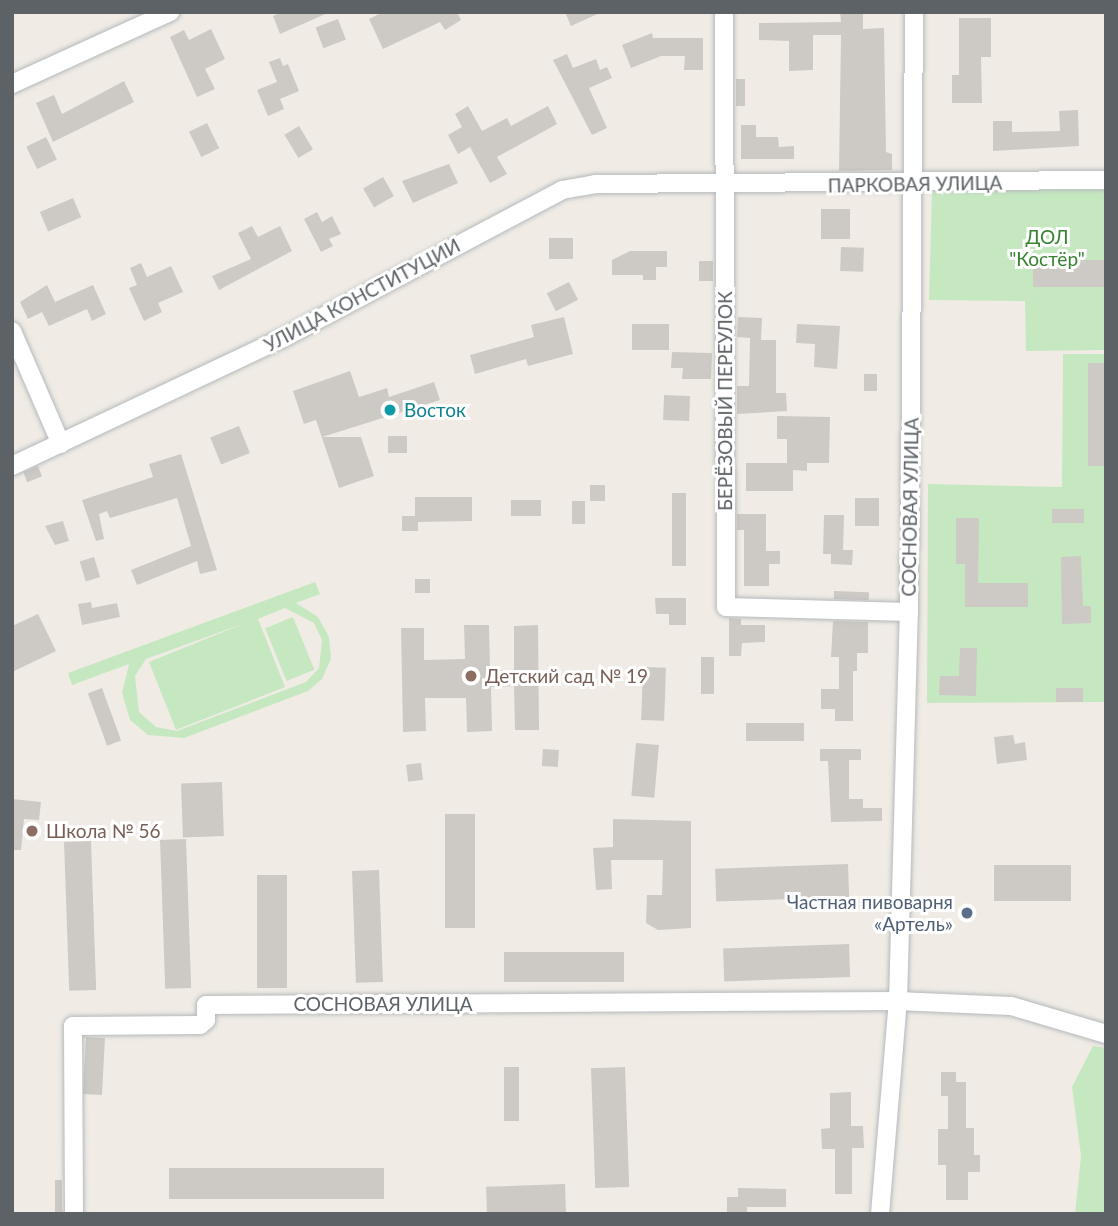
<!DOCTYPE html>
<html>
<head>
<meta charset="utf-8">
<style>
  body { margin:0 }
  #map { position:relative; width:1118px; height:1226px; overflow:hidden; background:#f0ece5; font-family:Lato,sans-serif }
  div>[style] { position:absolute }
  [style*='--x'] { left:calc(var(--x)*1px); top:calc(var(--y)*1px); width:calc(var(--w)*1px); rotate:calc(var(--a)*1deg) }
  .green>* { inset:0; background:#c6e8c0; transform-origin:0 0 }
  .building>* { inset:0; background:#cdc9c4; transform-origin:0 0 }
  .roads { filter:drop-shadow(0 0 2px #b5b9bc) drop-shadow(0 0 2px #b5b9bc) }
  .minor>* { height:18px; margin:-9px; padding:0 9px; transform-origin:9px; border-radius:9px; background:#fff }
  .dots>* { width:19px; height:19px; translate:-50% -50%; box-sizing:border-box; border:4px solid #fff; border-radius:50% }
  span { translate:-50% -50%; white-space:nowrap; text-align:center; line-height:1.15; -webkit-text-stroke:6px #fff; paint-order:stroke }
  .street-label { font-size:19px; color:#5d6266 }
  .park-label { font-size:19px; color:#378230 }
  .culture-label { font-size:19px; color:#0d838f }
  .left { translate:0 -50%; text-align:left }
  .education-label { font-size:19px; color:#785e54 }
  .service-label { font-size:19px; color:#4e5e75 }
  .right { translate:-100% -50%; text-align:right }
  .frame { position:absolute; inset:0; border:14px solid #5d6266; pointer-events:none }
</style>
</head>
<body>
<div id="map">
  <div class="green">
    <div style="clip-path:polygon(932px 190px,1106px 190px,1106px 350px,1026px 351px,1025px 301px,929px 300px)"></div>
    <div style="clip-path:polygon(1063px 354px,1106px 354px,1106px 702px,927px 703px,928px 484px,1062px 487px)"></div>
    <div style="clip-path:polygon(evenodd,315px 582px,320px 594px,296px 603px,318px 617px,329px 637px,331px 659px,322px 679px,308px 691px,184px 738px,148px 735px,130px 720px,122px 693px,129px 664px,72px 685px,68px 673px,315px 582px,285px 608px,314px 623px,322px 640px,319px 668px,306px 682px,177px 731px,156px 727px,139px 712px,135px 676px,146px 659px,245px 623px,149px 662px,176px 730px,285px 687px,258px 619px,285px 608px)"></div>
    <div style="left:293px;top:617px;width:57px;height:30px;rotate:68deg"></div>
    <div style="clip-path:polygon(1093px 1046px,1106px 1048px,1106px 1214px,1075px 1214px,1081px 1156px,1072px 1087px)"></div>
  </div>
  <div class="building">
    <div style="clip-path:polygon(282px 12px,330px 12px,280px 34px,273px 16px)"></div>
    <div style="clip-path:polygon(383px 12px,462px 12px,458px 14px,461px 20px,445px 30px,440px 22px,383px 49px,369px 19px)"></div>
    <div style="clip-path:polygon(565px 12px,602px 12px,571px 26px)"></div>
    <div style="clip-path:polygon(840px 12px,863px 12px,863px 29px,884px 28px,886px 152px,892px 154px,892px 170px,839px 171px,841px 35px,813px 35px,813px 70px,789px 71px,789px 41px,759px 40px,759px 23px,841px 22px)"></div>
    <div style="clip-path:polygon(959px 18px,991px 18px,991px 57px,981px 57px,982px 103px,952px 103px,952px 75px,959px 75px)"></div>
    <div style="left:338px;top:19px;width:22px;height:24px;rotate:69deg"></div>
    <div style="clip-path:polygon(211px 29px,225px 59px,205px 69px,215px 89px,197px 97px,170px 37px,184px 30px,189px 40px)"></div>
    <div style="clip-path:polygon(652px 33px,653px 38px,703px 38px,703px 70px,684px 70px,685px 56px,661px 56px,631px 68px,622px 45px)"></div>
    <div style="clip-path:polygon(567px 54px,573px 68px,596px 59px,600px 70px,607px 67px,612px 78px,589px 88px,607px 128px,592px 135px,553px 60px)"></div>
    <div style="clip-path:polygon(280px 58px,283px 66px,288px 64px,299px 91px,280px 99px,284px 109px,268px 116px,257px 90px,277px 82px,269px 62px)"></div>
    <div style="left:736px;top:79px;width:9px;height:27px"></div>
    <div style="clip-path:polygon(124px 81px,134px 102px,53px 142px,36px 103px,54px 95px,62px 114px)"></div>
    <div style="clip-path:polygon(468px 106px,482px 131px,507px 118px,511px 126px,548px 106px,557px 124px,497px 157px,507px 174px,490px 183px,470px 147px,458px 154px,448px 135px,462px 127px,455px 114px)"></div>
    <div style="clip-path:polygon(1078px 110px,1079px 146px,993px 151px,993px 121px,1012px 121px,1012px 132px,1060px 131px,1059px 111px)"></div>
    <div style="left:207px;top:123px;width:28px;height:20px;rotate:64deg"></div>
    <div style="clip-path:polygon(741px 125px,756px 125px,756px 137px,778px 137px,779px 147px,794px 146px,794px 159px,741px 159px)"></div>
    <div style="left:299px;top:126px;width:27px;height:17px;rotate:59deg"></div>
    <div style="left:46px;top:137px;width:25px;height:22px;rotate:64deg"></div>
    <div style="clip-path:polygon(449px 164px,458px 183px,413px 203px,402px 181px)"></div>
    <div style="left:383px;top:177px;width:22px;height:23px;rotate:60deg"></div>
    <div style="left:73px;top:198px;width:21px;height:36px;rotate:67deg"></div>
    <div style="left:821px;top:209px;width:29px;height:30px"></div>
    <div style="clip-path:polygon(317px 212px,322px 222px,332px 216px,341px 234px,329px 239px,333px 246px,321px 252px,304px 219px)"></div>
    <div style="clip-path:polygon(252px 226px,258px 237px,280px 226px,292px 251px,219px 290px,212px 276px,251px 259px,238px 233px)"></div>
    <div style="left:549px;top:238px;width:24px;height:21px"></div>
    <div style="left:841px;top:247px;width:23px;height:24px;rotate:2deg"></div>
    <div style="clip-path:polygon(630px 251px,667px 251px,667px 267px,656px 267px,656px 280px,643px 280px,643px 275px,612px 275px,612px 260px)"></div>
    <div style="left:1033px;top:260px;width:73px;height:27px"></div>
    <div style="left:699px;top:261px;width:14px;height:20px"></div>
    <div style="clip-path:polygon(141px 263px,147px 277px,171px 266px,183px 292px,158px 303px,162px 312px,144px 321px,129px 288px,137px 285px,130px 268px)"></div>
    <div style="left:569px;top:282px;width:20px;height:25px;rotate:63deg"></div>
    <div style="clip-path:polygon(47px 285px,55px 302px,93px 285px,106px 314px,92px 321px,87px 309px,49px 326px,42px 312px,28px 319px,20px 302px)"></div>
    <div style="clip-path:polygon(564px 317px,573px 354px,528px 366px,526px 359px,475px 374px,470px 355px,534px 337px,531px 325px)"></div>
    <div style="clip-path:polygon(738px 317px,762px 318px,761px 340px,776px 340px,776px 393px,786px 393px,787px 411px,737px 414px,737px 386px,749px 386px,750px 338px,737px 337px)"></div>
    <div style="left:632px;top:324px;width:37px;height:26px"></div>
    <div style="clip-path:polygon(797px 324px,840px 326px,837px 369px,814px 367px,815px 344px,796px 343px)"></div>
    <div style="clip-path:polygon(672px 352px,712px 353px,711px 379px,682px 379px,683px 368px,671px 368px)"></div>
    <div style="left:1088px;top:363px;width:18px;height:103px"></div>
    <div style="clip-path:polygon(350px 371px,359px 397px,387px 388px,389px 397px,434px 382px,440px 400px,322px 437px,361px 437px,374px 476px,339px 488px,316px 420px,304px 424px,293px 391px)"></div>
    <div style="left:877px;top:374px;width:17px;height:13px;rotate:90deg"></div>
    <div style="left:664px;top:395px;width:26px;height:25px;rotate:2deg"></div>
    <div style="clip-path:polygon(777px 416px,830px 417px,829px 463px,807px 463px,807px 471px,793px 470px,793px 491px,746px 491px,746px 463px,787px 463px,787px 439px,777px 439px)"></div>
    <div style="left:239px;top:426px;width:29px;height:31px;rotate:68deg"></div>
    <div style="left:388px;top:436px;width:19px;height:17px"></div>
    <div style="clip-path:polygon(181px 454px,217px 570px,200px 574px,197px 561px,137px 585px,131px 570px,191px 546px,177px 498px,110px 518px,107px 511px,99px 514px,104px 539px,96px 541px,82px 500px,153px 477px,149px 464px)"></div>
    <div style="left:38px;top:466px;width:11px;height:16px;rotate:68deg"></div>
    <div style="left:590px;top:485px;width:15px;height:16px"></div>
    <div style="left:672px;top:493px;width:14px;height:73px"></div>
    <div style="clip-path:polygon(415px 497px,472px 497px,472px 521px,418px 522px,418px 531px,402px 531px,402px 516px,415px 516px)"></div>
    <div style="left:855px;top:498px;width:24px;height:28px"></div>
    <div style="left:541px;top:500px;width:16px;height:30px;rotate:90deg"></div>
    <div style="left:572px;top:501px;width:13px;height:23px"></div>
    <div style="left:1052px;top:509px;width:32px;height:14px"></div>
    <div style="clip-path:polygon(737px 514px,766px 514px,766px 551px,780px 551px,780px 564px,769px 564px,769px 586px,744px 586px,744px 530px,737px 530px)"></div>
    <div style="clip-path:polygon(824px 515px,844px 515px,843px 550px,853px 550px,852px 565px,831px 564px,831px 554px,823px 554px)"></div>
    <div style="clip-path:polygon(956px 518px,979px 518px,978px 583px,1028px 583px,1028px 607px,965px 607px,965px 564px,956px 564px)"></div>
    <div style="clip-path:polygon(63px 521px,69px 541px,55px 545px,45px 526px)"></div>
    <div style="clip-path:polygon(1081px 556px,1083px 606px,1091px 606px,1091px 623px,1062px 624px,1061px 557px)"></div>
    <div style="left:94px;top:557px;width:21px;height:15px;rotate:73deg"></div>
    <div style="left:430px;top:579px;width:14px;height:15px;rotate:90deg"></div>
    <div style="left:834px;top:591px;width:35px;height:8px;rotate:2deg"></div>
    <div style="clip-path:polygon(655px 598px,686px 598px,686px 625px,669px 625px,669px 614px,656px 614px)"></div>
    <div style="clip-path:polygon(91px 602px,92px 608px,117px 603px,120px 617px,82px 625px,78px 604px)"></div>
    <div style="clip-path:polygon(38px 614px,56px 651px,12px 672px,12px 626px)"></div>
    <div style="clip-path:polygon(729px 618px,741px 619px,741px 625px,765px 625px,765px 642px,742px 643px,741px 656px,729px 656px)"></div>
    <div style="clip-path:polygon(833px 621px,868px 622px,868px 653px,857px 653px,857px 671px,853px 671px,853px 721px,835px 721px,835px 709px,821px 709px,821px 689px,839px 689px,839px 657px,831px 657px)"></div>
    <div style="clip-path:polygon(464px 625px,489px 625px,490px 670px,514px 670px,514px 626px,538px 625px,539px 730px,515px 730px,514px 686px,491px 687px,492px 731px,467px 732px,466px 698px,425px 698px,426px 731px,403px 732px,401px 628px,424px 628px,424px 660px,465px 659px)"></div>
    <div style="clip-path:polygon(960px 648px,977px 648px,976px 696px,939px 695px,940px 676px,959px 676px)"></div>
    <div style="left:701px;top:657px;width:13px;height:37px"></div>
    <div style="left:643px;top:667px;width:23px;height:53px;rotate:2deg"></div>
    <div style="left:102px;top:688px;width:56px;height:15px;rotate:70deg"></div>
    <div style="left:1083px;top:688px;width:14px;height:27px;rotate:90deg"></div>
    <div style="left:746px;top:723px;width:58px;height:18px"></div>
    <div style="clip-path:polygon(1013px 735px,1015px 744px,1025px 742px,1027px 760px,997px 764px,994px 737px)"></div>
    <div style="left:636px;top:743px;width:23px;height:53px;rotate:5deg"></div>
    <div style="left:543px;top:749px;width:16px;height:17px;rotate:4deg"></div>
    <div style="clip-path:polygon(820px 749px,861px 749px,861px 760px,849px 760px,849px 799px,863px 799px,863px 808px,882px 808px,882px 821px,831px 822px,828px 761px,820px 761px)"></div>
    <div style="left:421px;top:763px;width:17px;height:15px;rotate:83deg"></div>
    <div style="left:222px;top:782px;width:54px;height:41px;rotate:88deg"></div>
    <div style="clip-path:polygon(12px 799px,41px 802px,39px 820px,24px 819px,21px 850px,12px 850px)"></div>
    <div style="left:445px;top:814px;width:30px;height:114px"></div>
    <div style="clip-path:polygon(613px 819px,691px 821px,691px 928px,658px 930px,646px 923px,647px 895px,662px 895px,663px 860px,611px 860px,612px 889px,596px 890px,593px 848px,613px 847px)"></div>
    <div style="left:186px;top:839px;width:149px;height:26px;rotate:88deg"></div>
    <div style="left:91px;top:841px;width:149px;height:27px;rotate:88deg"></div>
    <div style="left:848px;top:864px;width:33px;height:133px;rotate:88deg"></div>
    <div style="left:994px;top:865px;width:77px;height:36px"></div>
    <div style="left:379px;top:870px;width:112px;height:27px;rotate:88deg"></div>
    <div style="left:257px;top:875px;width:30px;height:113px"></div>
    <div style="left:849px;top:944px;width:33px;height:126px;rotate:88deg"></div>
    <div style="left:624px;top:952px;width:30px;height:120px;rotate:90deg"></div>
    <div style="left:86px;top:1037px;width:19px;height:57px;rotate:3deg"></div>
    <div style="left:504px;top:1067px;width:15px;height:54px"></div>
    <div style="left:625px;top:1067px;width:120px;height:34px;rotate:88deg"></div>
    <div style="clip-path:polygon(941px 1072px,956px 1072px,956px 1082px,966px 1082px,966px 1128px,974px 1128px,974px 1155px,980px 1155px,980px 1172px,968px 1172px,968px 1200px,946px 1200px,946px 1165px,938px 1165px,938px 1129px,948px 1129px,948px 1096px,941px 1096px)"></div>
    <div style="clip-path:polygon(851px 1092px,851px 1126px,863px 1126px,864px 1148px,852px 1148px,852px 1194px,835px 1194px,835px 1149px,822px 1149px,821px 1129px,830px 1128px,830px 1093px)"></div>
    <div style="left:384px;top:1168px;width:31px;height:215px;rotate:90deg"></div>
    <div style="left:55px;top:1180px;width:7px;height:34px"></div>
    <div style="left:565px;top:1184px;width:30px;height:79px;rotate:88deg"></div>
    <div style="clip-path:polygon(738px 1188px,786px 1189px,786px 1207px,747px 1207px,747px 1214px,727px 1214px,727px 1197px,738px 1197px)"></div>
  </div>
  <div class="roads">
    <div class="minor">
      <div style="--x:724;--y:12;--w:595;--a:89.81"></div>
      <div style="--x:726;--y:607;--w:183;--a:1.6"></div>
      <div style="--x:12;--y:84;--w:174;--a:-24.5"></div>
      <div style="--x:12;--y:331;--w:123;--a:66.6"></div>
      <div style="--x:12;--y:466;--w:297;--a:-25.3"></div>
      <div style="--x:281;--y:339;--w:318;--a:-27.9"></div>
      <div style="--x:562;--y:190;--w:34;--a:-10"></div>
      <div style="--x:595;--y:184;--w:511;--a:-0.45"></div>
      <div style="--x:74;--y:1214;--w:188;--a:-90.3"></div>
      <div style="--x:73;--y:1026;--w:127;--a:-0.5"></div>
      <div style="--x:200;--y:1025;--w:8;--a:-40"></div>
      <div style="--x:206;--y:1020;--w:15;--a:-90"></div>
      <div style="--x:206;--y:1005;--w:692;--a:-0.33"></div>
      <div style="--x:898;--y:1001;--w:113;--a:2.5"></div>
      <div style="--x:1011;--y:1006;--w:99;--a:16.4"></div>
      <div style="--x:880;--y:1214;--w:214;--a:-85.2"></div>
      <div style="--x:898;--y:1001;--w:389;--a:-88.4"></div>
      <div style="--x:909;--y:612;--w:600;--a:-89.52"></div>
    </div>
  </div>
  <div class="dots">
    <div style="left:390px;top:410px;background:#0f9aa8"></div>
    <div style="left:471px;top:676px;background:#8d6e63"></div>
    <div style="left:32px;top:831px;background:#8d6e63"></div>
    <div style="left:967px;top:913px;background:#5c6f8a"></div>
  </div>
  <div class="street-label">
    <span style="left:915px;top:184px;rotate:-1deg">ПАРКОВАЯ УЛИЦА</span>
    <span style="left:362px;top:295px;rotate:-28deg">УЛИЦА КОНСТИТУЦИИ</span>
    <span style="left:725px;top:401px;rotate:-90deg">БЕРЁЗОВЫЙ ПЕРЕУЛОК</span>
    <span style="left:910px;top:507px;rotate:-89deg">СОСНОВАЯ УЛИЦА</span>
    <span style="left:383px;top:1004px">СОСНОВАЯ УЛИЦА</span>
  </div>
  <div class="park-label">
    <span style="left:1047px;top:248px">ДОЛ<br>"Костёр"</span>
  </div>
  <div class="culture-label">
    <span class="left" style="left:404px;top:410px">Восток</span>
  </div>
  <div class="education-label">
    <span class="left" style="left:485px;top:676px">Детский сад № 19</span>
    <span class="left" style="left:46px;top:831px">Школа № 56</span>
  </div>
  <div class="service-label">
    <span class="right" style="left:953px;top:913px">Частная пивоварня<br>«Артель»</span>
  </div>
  <div class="frame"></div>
</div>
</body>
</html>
